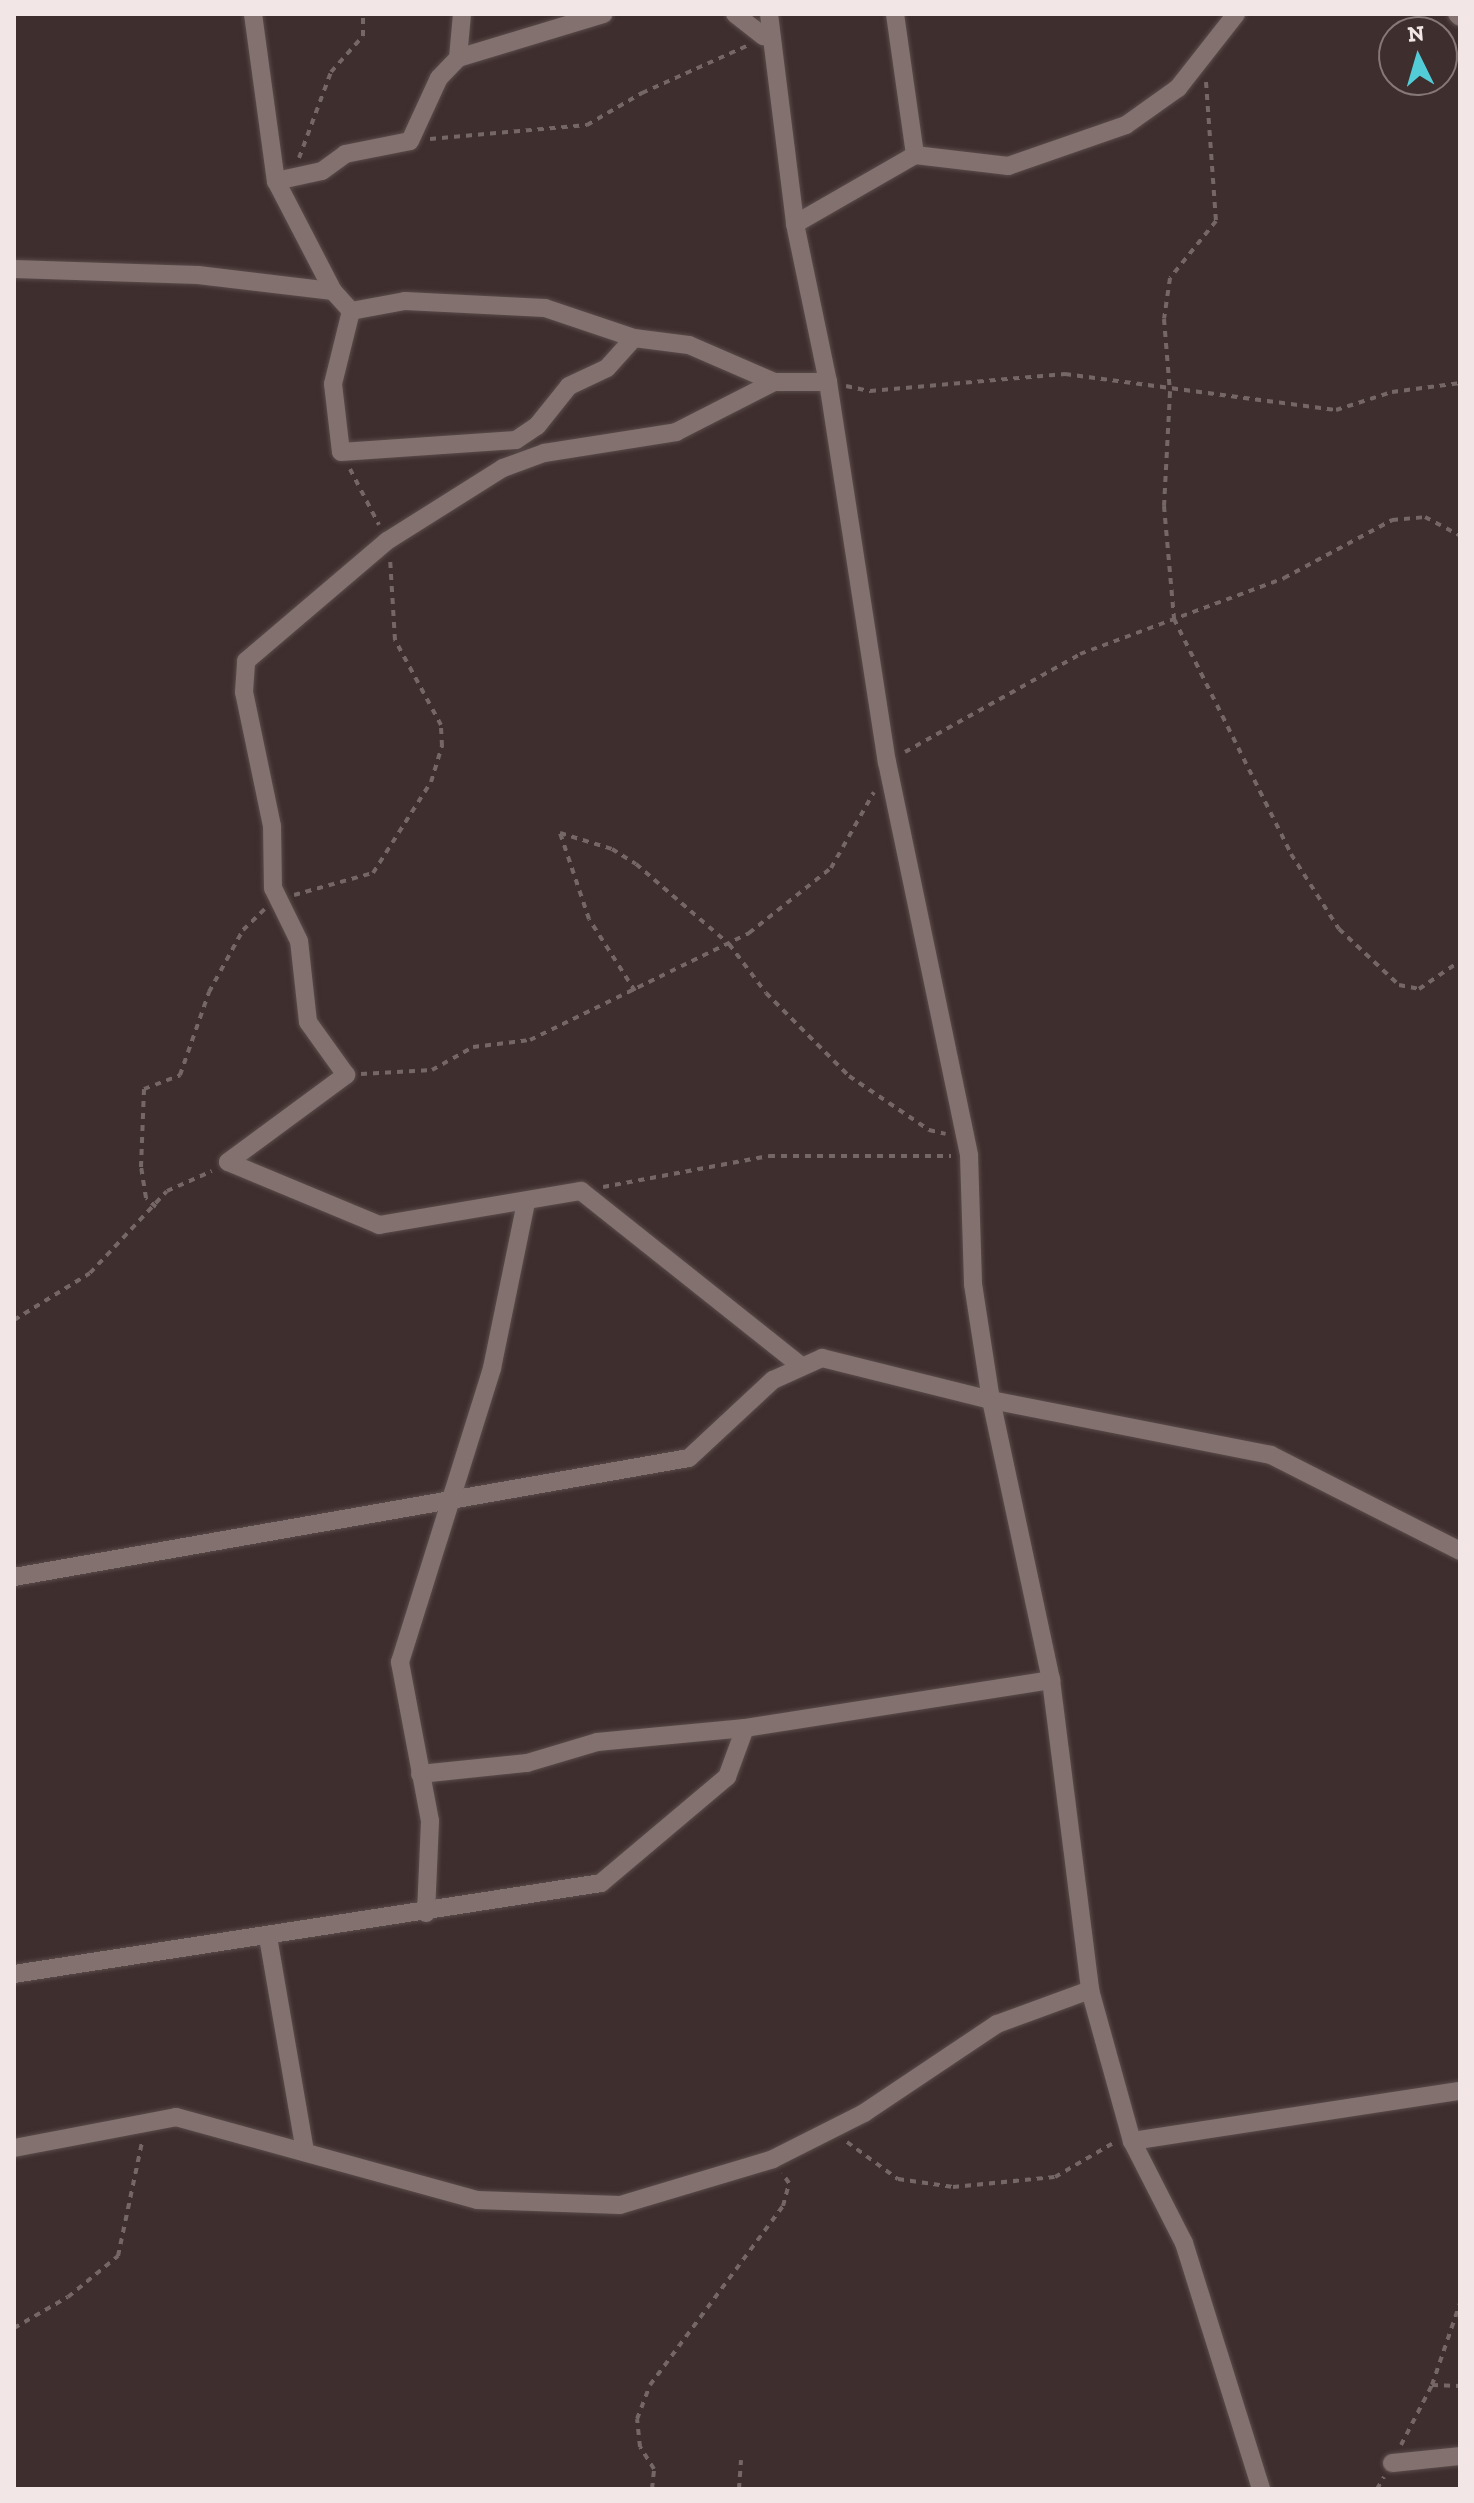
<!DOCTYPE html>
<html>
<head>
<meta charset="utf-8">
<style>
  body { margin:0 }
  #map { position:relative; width:1474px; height:2503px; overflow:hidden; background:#3e2e2d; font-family:"Zilla Slab",serif }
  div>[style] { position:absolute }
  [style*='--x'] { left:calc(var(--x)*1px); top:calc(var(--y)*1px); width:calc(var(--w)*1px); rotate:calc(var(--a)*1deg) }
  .path>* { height:4px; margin-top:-2px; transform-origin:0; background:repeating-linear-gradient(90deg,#756766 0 6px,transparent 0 12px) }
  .roads { filter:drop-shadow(0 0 2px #5a4c4b) drop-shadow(0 0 2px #5a4c4b) }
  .street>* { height:18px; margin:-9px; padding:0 9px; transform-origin:9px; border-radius:9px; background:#83716f }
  span { translate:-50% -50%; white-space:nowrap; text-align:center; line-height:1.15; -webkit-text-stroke:8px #3e2e2d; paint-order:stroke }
  .frame { position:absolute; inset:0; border:16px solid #f2e7e6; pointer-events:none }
  .north { position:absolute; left:1378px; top:16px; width:80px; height:80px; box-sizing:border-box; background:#3e2e2d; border:2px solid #867877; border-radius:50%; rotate:355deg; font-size:22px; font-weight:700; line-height:32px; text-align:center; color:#f2e7e6 }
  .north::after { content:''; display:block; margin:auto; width:28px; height:36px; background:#52ccd6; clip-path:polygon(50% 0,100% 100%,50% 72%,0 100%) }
</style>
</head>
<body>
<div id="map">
  <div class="path">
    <div style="--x:1206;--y:82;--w:139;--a:85.9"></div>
    <div style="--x:1216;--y:221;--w:73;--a:128.9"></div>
    <div style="--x:1170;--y:278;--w:41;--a:98.3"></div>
    <div style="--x:1164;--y:319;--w:73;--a:85.3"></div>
    <div style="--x:1170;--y:392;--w:114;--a:93"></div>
    <div style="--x:1164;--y:506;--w:113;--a:84.9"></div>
    <div style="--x:1174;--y:619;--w:263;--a:63.5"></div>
    <div style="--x:1291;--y:854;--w:89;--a:57.4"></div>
    <div style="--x:1339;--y:929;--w:82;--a:43"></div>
    <div style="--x:1399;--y:985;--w:20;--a:11"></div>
    <div style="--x:1419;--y:989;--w:50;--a:-34.3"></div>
    <div style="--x:430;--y:139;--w:158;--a:-5.1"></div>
    <div style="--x:587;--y:125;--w:64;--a:-30.2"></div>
    <div style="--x:642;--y:93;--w:117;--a:-24.2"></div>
    <div style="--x:299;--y:158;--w:92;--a:-69.6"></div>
    <div style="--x:331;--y:72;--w:48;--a:-48.4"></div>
    <div style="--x:363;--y:36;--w:22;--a:-90"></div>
    <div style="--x:846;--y:386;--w:25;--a:12"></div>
    <div style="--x:870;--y:391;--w:196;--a:-5"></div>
    <div style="--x:1065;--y:374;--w:273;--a:7.6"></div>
    <div style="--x:1336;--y:410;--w:59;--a:-17.8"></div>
    <div style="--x:1392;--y:392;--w:69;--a:-7.5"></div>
    <div style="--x:350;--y:469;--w:63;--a:62.6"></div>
    <div style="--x:905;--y:752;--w:201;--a:-29.2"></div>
    <div style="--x:1080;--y:654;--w:218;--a:-20.4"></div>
    <div style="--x:1284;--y:578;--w:123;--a:-28.2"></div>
    <div style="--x:1392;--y:520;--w:33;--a:-5"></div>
    <div style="--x:1425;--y:517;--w:40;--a:28"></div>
    <div style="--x:294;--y:895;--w:82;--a:-15.6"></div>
    <div style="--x:373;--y:873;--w:108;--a:-57.5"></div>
    <div style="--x:431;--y:782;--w:38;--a:-73"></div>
    <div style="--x:442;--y:746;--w:21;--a:-93"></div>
    <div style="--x:441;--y:725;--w:97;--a:-118.4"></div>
    <div style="--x:395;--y:640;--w:81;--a:-93.5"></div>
    <div style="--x:635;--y:991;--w:85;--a:-122.6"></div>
    <div style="--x:589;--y:919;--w:91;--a:-108.6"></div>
    <div style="--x:560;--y:833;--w:54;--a:17.1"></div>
    <div style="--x:612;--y:849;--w:28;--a:32"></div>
    <div style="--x:636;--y:864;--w:123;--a:40.7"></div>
    <div style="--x:729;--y:944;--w:61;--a:52.9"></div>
    <div style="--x:766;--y:993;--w:117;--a:45"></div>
    <div style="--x:849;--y:1076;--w:97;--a:34"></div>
    <div style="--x:929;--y:1130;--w:17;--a:13"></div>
    <div style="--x:361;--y:1074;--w:71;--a:-3.2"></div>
    <div style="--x:432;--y:1070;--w:47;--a:-29.3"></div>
    <div style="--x:473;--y:1047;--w:57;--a:-7"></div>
    <div style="--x:530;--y:1040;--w:244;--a:-26"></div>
    <div style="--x:749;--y:933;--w:105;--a:-38.4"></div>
    <div style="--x:831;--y:868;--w:87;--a:-60.5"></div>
    <div style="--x:603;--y:1187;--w:169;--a:-10.6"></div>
    <div style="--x:769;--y:1156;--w:182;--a:0"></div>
    <div style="--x:156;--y:1207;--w:13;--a:-138"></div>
    <div style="--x:146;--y:1198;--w:31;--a:-99"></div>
    <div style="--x:141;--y:1167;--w:78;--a:-87.8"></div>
    <div style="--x:144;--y:1089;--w:39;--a:-21"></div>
    <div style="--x:180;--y:1075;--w:88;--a:-70.7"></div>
    <div style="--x:209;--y:992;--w:71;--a:-61.3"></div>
    <div style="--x:243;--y:930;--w:30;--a:-44"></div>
    <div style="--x:14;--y:1320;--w:89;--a:-31.7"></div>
    <div style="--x:90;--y:1273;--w:112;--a:-46.8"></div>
    <div style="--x:167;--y:1191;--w:49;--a:-24"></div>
    <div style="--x:847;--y:2142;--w:63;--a:36"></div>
    <div style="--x:898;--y:2179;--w:56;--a:8.3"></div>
    <div style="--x:953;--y:2187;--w:102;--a:-5.6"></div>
    <div style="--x:1055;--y:2177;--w:69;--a:-30.3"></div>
    <div style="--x:14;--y:2328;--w:62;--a:-29.9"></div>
    <div style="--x:68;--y:2297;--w:65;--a:-39.4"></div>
    <div style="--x:118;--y:2256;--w:116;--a:-78.1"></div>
    <div style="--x:1432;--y:2385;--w:28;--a:2"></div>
    <div style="--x:1401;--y:2445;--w:68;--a:-62.7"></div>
    <div style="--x:1432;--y:2385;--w:87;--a:-71.1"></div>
    <div style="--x:652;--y:2489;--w:20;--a:-84"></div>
    <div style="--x:654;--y:2469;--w:26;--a:-122"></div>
    <div style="--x:640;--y:2447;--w:28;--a:-96"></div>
    <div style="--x:637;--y:2419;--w:36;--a:-69"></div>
    <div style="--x:650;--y:2385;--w:223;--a:-53.4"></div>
    <div style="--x:783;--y:2206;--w:24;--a:-75"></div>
    <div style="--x:789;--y:2183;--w:12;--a:-125"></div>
    <div style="--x:739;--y:2489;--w:29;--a:-86"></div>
    <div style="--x:1377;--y:2489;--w:14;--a:-60"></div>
  </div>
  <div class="roads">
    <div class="street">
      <div style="--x:253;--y:14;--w:169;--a:82.2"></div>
      <div style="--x:276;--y:181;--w:124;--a:62.6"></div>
      <div style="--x:735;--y:14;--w:36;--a:38"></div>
      <div style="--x:769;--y:14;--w:212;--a:82.9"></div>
      <div style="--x:795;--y:224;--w:161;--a:78.2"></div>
      <div style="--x:828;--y:382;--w:385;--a:81.2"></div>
      <div style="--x:887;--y:762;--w:401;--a:78.2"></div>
      <div style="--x:969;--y:1155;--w:129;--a:88.2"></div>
      <div style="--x:973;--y:1284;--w:117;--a:81.2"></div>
      <div style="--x:991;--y:1400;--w:286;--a:77.9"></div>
      <div style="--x:1051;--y:1680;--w:312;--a:82.8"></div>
      <div style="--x:1090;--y:1990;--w:157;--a:74.5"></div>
      <div style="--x:1132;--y:2141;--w:332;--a:-8.7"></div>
      <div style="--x:895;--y:14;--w:142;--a:81.9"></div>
      <div style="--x:1457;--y:14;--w:4;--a:45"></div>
      <div style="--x:458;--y:58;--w:152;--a:-16.8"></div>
      <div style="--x:276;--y:181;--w:47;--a:-12.3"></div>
      <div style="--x:322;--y:171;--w:29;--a:-36"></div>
      <div style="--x:345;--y:154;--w:66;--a:-11.3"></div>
      <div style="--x:410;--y:141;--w:69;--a:-65.3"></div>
      <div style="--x:439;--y:78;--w:28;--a:-46"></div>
      <div style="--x:458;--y:58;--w:44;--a:-84.8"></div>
      <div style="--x:795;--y:224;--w:138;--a:-29.9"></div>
      <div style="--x:915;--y:155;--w:94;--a:6.7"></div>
      <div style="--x:1008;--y:166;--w:125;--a:-19.2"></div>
      <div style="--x:1126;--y:125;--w:64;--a:-35.4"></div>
      <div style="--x:1178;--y:88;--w:94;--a:-51.9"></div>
      <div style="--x:14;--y:269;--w:184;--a:1.9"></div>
      <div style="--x:198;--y:275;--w:136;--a:6.8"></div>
      <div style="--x:333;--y:291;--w:27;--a:48"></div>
      <div style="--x:351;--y:311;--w:75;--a:103.9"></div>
      <div style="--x:333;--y:384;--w:68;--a:83.3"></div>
      <div style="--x:341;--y:452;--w:175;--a:-3.9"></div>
      <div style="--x:516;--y:440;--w:25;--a:-34"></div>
      <div style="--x:537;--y:426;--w:51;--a:-51.3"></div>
      <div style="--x:569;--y:386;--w:42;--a:-25.3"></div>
      <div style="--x:607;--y:368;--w:40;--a:-48"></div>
      <div style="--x:351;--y:311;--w:55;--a:-10.5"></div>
      <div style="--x:405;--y:301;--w:140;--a:2.9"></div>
      <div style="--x:545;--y:308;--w:94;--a:18.6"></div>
      <div style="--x:634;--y:338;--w:55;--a:7.3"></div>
      <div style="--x:689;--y:345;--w:93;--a:23.5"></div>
      <div style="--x:228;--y:1162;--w:147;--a:-36.4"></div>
      <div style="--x:346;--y:1075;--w:65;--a:-125.6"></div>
      <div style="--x:308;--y:1022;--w:81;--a:-96.3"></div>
      <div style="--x:299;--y:941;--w:59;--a:-116.1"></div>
      <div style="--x:273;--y:888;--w:62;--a:-90.9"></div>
      <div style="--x:272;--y:826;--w:137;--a:-101.8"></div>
      <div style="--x:244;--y:692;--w:31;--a:-86"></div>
      <div style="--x:246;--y:661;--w:185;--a:-40.4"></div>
      <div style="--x:387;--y:541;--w:137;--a:-32.2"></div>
      <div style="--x:503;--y:468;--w:44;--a:-20.1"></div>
      <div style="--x:544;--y:453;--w:134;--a:-9"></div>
      <div style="--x:676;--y:432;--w:110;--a:-27"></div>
      <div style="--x:774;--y:382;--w:54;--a:0"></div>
      <div style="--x:228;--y:1162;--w:164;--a:22.6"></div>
      <div style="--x:379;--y:1225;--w:205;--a:-9.6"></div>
      <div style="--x:581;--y:1191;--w:280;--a:38.5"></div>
      <div style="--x:14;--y:1577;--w:685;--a:-10"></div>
      <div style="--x:689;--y:1458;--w:115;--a:-42.9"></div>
      <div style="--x:773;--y:1380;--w:54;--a:-24.2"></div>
      <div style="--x:822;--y:1358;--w:174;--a:14"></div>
      <div style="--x:991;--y:1400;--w:285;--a:11.1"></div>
      <div style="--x:1271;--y:1455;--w:212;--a:26.9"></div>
      <div style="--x:420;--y:1774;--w:108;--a:-5.9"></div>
      <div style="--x:527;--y:1763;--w:73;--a:-16.7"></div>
      <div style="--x:597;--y:1742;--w:149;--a:-5.4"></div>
      <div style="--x:426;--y:1913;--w:92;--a:-87.5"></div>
      <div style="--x:430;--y:1821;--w:162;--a:-100.7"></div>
      <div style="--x:400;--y:1662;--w:308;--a:-72.6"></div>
      <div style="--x:492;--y:1368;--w:169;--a:-78.4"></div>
      <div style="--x:268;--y:1937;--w:218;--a:80.2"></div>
      <div style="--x:14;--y:1974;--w:594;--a:-8.81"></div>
      <div style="--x:601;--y:1883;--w:165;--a:-40.1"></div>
      <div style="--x:727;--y:1777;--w:52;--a:-69.8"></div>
      <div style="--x:745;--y:1728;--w:310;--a:-8.9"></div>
      <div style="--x:1132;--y:2141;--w:114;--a:63"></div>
      <div style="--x:1184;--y:2243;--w:258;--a:72.6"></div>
      <div style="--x:14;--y:2148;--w:165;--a:-10.8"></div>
      <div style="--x:176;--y:2117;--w:312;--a:15.4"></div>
      <div style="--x:477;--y:2200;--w:143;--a:2"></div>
      <div style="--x:620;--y:2205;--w:160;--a:-16.7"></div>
      <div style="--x:773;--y:2159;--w:102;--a:-26.8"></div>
      <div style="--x:864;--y:2113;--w:160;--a:-33.8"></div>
      <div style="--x:997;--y:2024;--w:99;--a:-20.1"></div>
      <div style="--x:1392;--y:2463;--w:68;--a:-5.9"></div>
    </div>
  </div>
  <div class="frame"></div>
  <div class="north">N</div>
</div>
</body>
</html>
